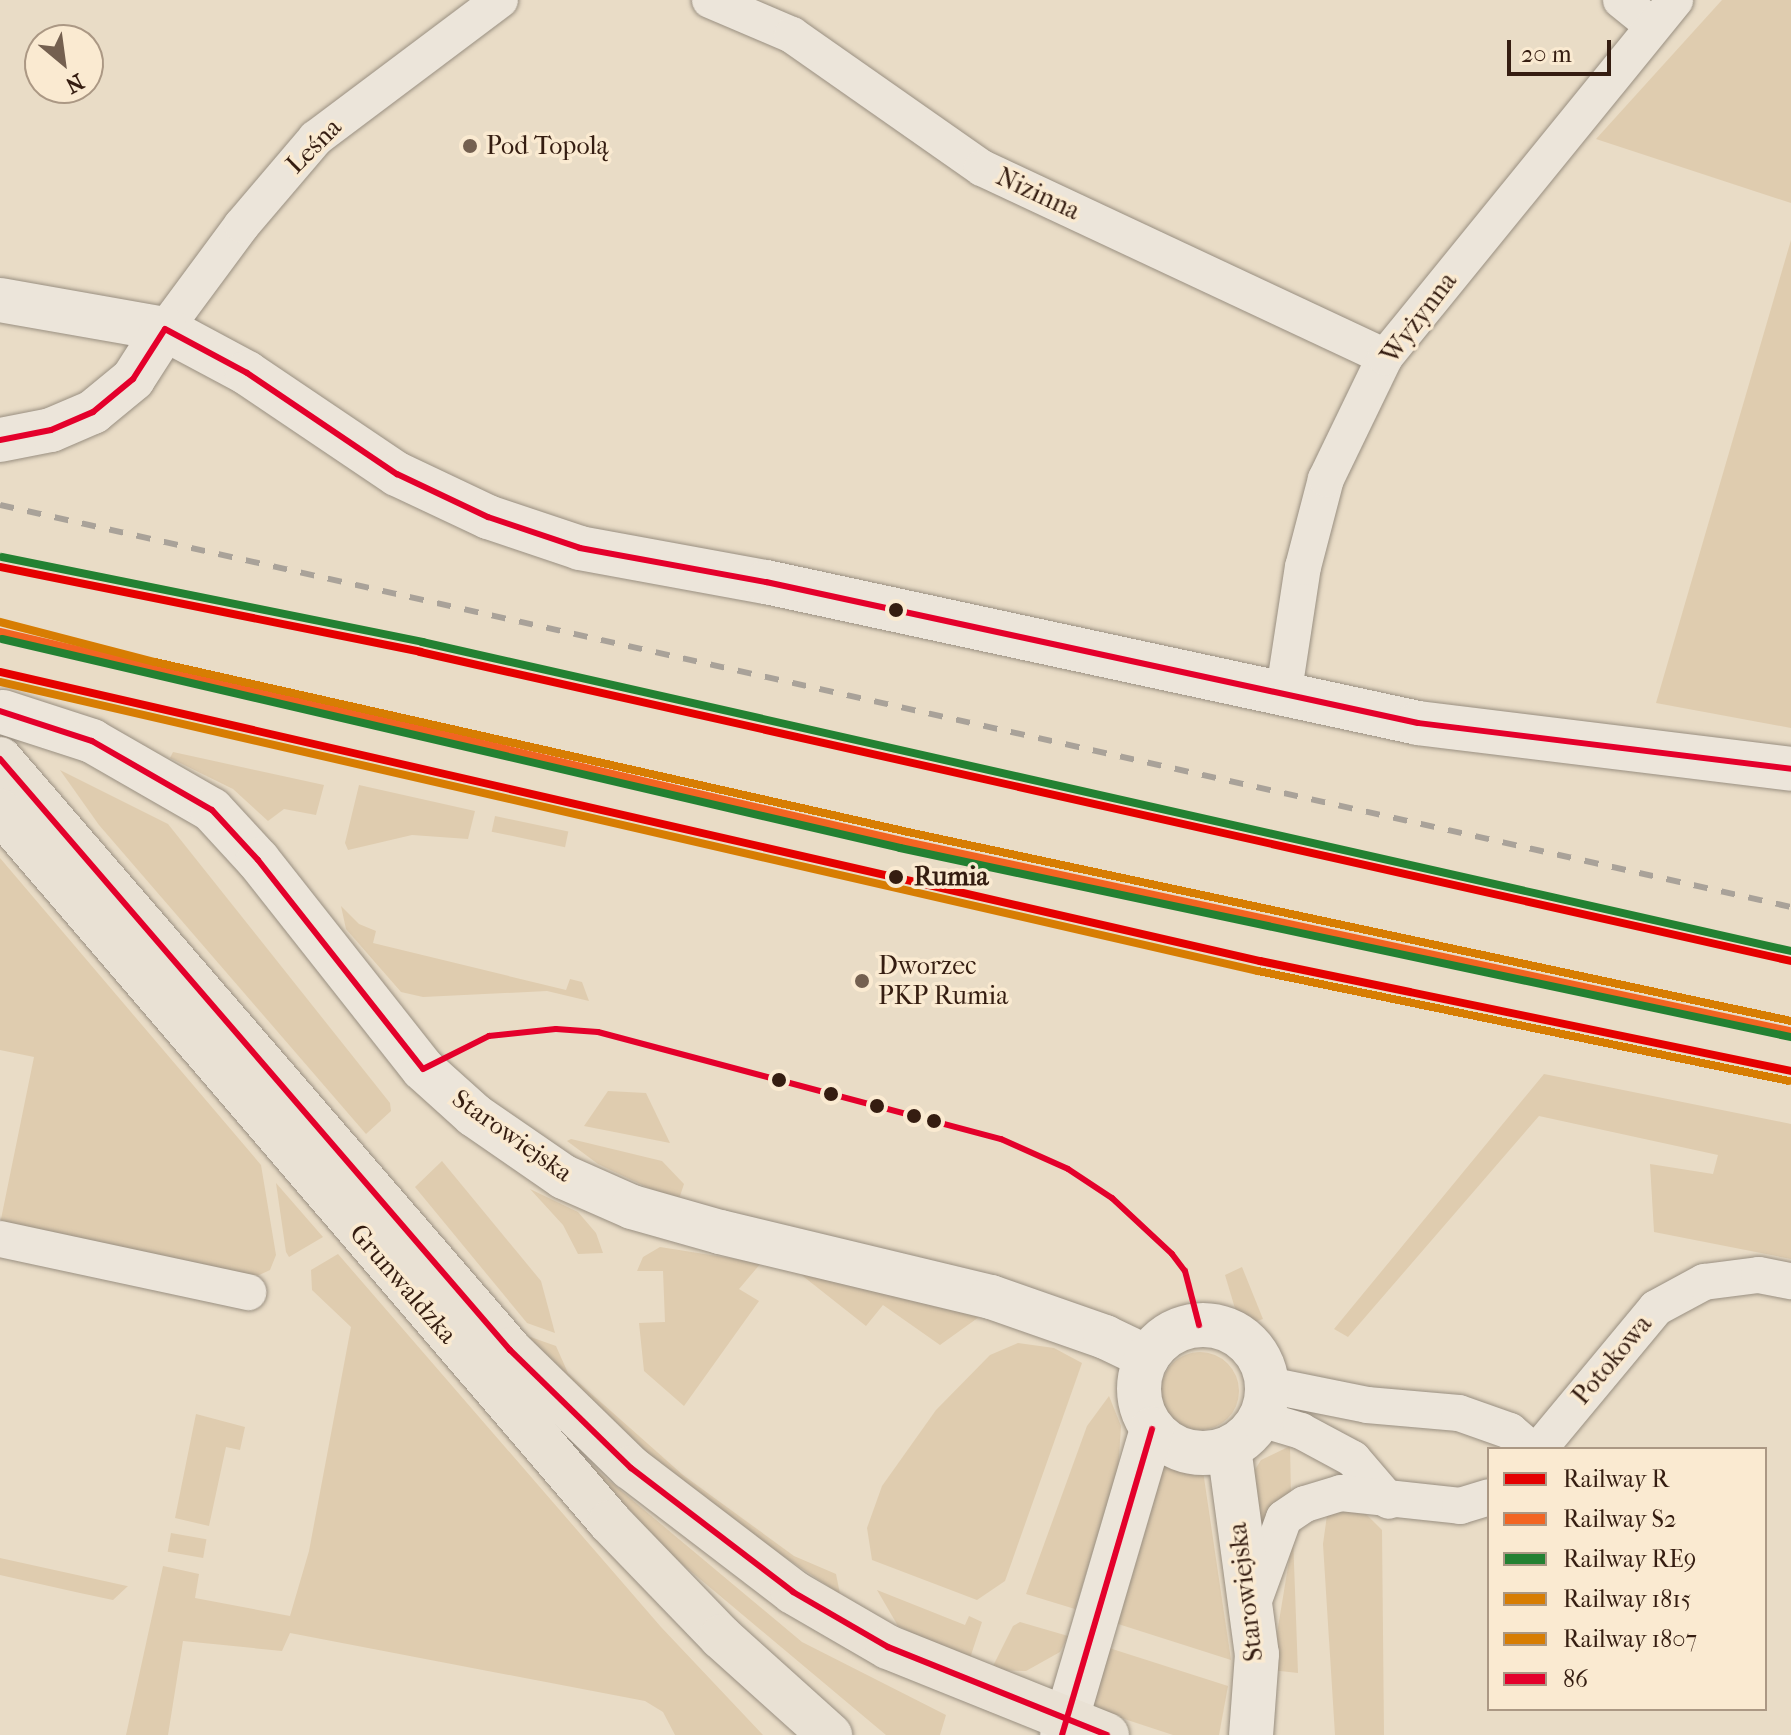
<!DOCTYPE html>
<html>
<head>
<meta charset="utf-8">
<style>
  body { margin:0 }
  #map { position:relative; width:1791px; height:1735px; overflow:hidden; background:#e9dcc6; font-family:"IM FELL French Canon",serif }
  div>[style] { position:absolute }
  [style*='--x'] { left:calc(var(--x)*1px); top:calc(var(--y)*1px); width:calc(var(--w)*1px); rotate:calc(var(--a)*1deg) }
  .green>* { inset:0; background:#dfccaf; transform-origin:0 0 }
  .round { border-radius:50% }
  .roads { filter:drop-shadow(0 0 2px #998f81) drop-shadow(0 0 2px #998f81) }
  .minor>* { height:36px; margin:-18px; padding:0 18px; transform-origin:18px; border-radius:18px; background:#ece5da }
  .tertiary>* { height:44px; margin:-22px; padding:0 22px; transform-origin:22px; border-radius:22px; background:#ece5da }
  .secondary>* { height:44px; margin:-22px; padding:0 22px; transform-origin:22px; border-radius:22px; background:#ece5da }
  .secondary>.ring { margin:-22px; padding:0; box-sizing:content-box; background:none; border:44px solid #ece5da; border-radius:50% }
  .primary>* { height:44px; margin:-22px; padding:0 22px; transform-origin:22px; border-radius:22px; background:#e9e1d4 }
  .rail>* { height:6px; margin-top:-3px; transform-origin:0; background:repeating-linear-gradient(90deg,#a9a299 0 14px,transparent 0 28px) }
  .bus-1>* { height:6px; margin:-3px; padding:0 3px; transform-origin:3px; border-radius:3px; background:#e4002b }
  .rail-1>* { height:8px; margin:-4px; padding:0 4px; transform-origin:4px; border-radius:4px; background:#e50000 }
  .rail-2>* { height:8px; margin:-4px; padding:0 4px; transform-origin:4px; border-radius:4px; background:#f26522 }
  .rail-3>* { height:8px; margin:-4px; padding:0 4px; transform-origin:4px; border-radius:4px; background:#238132 }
  .rail-4>* { height:8px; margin:-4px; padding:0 4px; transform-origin:4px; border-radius:4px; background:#d77d03 }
  .rail-5>* { height:8px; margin:-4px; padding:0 4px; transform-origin:4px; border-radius:4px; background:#d77d03 }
  .dots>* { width:22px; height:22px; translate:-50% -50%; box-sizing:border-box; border:4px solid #faead1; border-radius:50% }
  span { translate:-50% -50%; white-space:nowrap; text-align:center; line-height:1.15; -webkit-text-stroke:7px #faead1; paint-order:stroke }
  .street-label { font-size:26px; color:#351d11 }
  .poi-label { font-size:26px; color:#351d11 }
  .left { translate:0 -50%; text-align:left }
  .stop-label { font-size:26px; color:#351d11; font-weight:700 }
  .legend { position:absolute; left:1487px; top:1447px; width:280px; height:264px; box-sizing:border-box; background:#faead1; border:2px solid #ab9884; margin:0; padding:10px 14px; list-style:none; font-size:24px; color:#351d11 }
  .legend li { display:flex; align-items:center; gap:16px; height:40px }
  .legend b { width:40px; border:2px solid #ab9884 }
  .north { position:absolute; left:24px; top:24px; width:80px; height:80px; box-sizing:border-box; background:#faead1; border:2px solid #ab9884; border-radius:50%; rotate:151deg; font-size:22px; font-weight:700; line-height:32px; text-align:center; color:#351d11 }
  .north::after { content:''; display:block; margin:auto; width:28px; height:36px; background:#746050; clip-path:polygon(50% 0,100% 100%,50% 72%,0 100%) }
  .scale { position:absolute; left:1507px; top:40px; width:104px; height:36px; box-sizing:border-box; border:4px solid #351d11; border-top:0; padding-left:10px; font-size:24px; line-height:28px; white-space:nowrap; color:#351d11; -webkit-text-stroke:6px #faead1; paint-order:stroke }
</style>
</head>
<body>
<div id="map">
  <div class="green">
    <div style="clip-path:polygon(1722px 0,1791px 0,1791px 203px,1596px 139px)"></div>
    <div style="clip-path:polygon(1791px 240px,1791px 728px,1656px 703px)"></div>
    <div style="clip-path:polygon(173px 752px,324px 785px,316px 815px,284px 809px,268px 821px,233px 789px,170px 758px)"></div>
    <div style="clip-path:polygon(60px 770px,168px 824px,390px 1103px,391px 1111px,366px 1134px,99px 825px)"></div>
    <div style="clip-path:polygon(359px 785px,475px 811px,468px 839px,412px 835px,348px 850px,345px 843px)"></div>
    <div style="left:495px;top:816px;width:75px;height:16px;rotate:12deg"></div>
    <div style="clip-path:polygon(0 858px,261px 1165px,276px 1255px,270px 1270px,255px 1277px,0 1224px,34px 1057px,0 1050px)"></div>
    <div style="clip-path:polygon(341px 906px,359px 924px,376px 931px,373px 943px,566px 990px,570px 979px,582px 982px,589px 1001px,547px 991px,423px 997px,401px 992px,346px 929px)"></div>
    <div style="clip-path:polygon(1544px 1074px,1791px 1124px,1791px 1259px,1654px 1232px,1650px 1164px,1713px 1174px,1718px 1155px,1539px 1116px,1348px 1337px,1334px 1329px)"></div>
    <div style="clip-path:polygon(608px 1091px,646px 1093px,670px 1143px,584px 1126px)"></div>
    <div style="clip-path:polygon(571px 1139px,662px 1161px,684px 1184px,678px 1202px,598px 1164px,567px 1141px)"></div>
    <div style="clip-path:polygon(442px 1161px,541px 1281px,555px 1333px,527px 1323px,415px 1187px)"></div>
    <div style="clip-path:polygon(276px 1183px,323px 1237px,289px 1257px,286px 1252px)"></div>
    <div style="clip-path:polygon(530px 1189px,578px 1212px,596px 1233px,603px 1253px,578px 1254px,563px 1225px)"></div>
    <div style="clip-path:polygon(660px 1247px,761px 1263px,739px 1289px,759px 1301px,684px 1406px,644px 1371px,639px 1323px,665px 1322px,663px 1271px,637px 1271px,643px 1257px)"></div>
    <div style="clip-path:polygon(338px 1254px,661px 1627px,763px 1735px,675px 1735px,663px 1712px,645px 1701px,290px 1633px,282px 1651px,183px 1641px,168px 1735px,126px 1735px,163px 1566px,199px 1574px,195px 1598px,290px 1616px,309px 1551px,351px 1327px,312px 1290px,311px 1270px)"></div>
    <div style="clip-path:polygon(1242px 1267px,1263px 1319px,1245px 1325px,1237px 1315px,1225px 1275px)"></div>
    <div style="clip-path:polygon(799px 1273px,979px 1317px,940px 1345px,883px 1305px,866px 1326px)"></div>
    <div style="clip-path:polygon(522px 1334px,556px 1346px,568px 1373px,683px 1475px,794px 1556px,836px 1574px,840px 1594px,676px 1484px)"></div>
    <div style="clip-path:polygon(1018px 1343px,1054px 1348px,1082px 1363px,1005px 1581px,977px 1600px,872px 1560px,867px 1528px,882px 1486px,936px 1410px,990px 1355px)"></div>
    <div class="round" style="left:1161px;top:1352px;width:78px;height:78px"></div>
    <div style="clip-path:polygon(1109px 1396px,1121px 1426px,1118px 1472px,1075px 1609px,1026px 1594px,1087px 1426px)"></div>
    <div style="clip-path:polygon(196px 1414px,245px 1427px,240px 1450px,226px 1447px,209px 1526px,175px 1518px)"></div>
    <div style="clip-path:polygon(1290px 1446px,1291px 1495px,1264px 1538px,1251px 1476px,1261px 1460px)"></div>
    <div style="clip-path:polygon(582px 1458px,802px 1642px,946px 1715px,940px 1735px,886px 1735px,669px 1553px)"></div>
    <div style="clip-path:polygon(1166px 1463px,1203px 1471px,1231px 1660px,1115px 1623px,1152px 1490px)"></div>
    <div style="clip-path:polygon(1328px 1508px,1365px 1513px,1382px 1530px,1384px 1735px,1335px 1735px,1323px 1544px)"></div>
    <div style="left:171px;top:1533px;width:36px;height:19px;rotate:10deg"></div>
    <div style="clip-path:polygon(1293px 1536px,1298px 1673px,1271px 1670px)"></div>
    <div style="clip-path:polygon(0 1558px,127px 1586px,128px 1586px,113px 1600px,80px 1593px,0 1575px)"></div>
    <div style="clip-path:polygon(877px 1590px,965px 1625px,969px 1616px,982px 1622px,969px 1661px,898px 1626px)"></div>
    <div style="clip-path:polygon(1020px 1622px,1068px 1636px,1060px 1652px,1026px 1671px,991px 1670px,1013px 1626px)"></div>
    <div style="clip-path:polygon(1106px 1647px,1228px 1686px,1219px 1735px,1173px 1735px,1097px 1710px,1092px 1702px)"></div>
  </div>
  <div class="roads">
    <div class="minor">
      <div style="--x:710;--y:0;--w:89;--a:23.1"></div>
      <div style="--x:792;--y:35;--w:232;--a:35"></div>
      <div style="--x:982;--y:168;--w:445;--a:25.1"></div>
      <div style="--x:1621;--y:0;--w:40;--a:39"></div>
      <div style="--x:165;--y:329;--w:129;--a:-53.5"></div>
      <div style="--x:242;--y:225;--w:114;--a:-49.6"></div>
      <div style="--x:316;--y:138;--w:230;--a:-36.9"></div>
      <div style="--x:1283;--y:697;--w:132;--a:-81.3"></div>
      <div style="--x:1303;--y:567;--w:91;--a:-75.4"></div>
      <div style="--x:1326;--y:479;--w:136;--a:-64.2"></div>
      <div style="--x:1385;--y:357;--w:460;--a:-50.9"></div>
      <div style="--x:0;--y:1239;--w:254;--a:12.1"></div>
      <div style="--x:1268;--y:1385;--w:101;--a:11.4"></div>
      <div style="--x:1367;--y:1405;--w:92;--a:5"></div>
      <div style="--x:1459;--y:1413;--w:54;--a:19.4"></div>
      <div style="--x:1510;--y:1431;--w:28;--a:41"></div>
      <div style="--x:1261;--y:1419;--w:42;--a:16.7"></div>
      <div style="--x:1301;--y:1431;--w:59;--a:28.3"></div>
      <div style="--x:1353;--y:1459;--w:55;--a:49.4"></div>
      <div style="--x:1539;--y:1449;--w:183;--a:-50.3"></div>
      <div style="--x:1656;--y:1308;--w:55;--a:-28.4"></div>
      <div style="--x:1704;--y:1282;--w:55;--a:-7.3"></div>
      <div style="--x:1759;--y:1275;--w:33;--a:11"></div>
      <div style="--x:1253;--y:1603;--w:90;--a:-70"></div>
      <div style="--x:1284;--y:1518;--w:25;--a:-34"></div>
      <div style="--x:1305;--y:1504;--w:38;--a:-17"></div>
      <div style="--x:1341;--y:1493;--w:120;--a:6.2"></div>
      <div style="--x:1460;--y:1506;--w:30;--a:-17"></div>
    </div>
    <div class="tertiary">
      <div style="--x:0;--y:300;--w:168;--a:10"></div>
      <div style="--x:165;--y:329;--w:93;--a:28.2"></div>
      <div style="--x:247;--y:373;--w:181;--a:34"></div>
      <div style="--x:397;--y:474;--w:101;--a:25.3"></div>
      <div style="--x:488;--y:517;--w:97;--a:18.6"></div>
      <div style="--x:580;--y:548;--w:189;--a:10.4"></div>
      <div style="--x:766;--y:582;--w:667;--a:12.2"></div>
      <div style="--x:1418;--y:723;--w:376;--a:7"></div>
      <div style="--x:0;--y:440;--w:52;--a:-11.1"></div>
      <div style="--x:51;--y:430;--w:46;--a:-23.2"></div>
      <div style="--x:93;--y:412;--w:52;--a:-39.5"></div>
      <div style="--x:133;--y:379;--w:59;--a:-57.4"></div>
    </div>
    <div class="secondary">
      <div style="--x:3;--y:712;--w:94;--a:18"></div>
      <div style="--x:92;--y:741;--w:138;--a:29.9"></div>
      <div style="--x:212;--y:810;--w:68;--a:47.4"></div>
      <div style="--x:258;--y:860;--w:266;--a:51.7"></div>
      <div style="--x:423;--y:1069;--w:69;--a:42"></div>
      <div style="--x:474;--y:1115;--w:109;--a:34.6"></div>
      <div style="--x:564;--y:1177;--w:74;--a:23.8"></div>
      <div style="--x:632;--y:1207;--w:91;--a:15.9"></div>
      <div style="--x:720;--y:1232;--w:279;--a:13.5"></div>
      <div style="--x:991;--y:1297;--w:121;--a:19.3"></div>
      <div style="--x:1105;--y:1337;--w:47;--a:25.5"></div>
      <div class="ring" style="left:1139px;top:1325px;width:84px;height:84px"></div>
      <div style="--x:1229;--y:1448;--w:208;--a:82.3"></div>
      <div style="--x:1257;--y:1654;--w:81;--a:94.2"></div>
      <div style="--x:1062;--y:1735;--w:319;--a:-73.6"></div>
    </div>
    <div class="primary">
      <div style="--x:0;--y:759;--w:781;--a:49.21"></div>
      <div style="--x:510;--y:1350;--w:169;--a:44.3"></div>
      <div style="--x:631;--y:1468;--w:204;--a:37.4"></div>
      <div style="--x:793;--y:1592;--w:110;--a:30.1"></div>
      <div style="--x:888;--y:1647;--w:236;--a:21.9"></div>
      <div style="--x:0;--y:811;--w:937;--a:49.37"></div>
      <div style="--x:610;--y:1522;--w:160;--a:46"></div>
      <div style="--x:721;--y:1637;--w:147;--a:42"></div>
    </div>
  </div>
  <div class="rail">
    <div style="--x:0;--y:505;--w:1836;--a:12.65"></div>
  </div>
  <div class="bus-1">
    <div style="--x:0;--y:440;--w:52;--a:-11.1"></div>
    <div style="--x:51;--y:430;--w:46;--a:-23.2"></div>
    <div style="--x:93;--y:412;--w:52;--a:-39.5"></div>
    <div style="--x:133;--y:379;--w:59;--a:-57.4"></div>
    <div style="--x:165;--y:329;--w:93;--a:28.2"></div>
    <div style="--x:247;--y:373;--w:181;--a:34"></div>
    <div style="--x:397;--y:474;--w:101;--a:25.3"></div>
    <div style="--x:488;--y:517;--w:97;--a:18.6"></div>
    <div style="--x:580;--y:548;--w:189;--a:10.4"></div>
    <div style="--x:766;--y:582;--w:667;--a:12.2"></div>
    <div style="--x:1418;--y:723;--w:376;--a:7"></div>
    <div style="--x:0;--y:711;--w:97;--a:18.1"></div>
    <div style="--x:92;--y:741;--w:138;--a:29.9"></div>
    <div style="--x:212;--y:810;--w:68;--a:47.4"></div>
    <div style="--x:258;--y:860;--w:266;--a:51.7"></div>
    <div style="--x:0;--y:759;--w:781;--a:49.21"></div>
    <div style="--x:510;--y:1350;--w:169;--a:44.3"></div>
    <div style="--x:631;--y:1468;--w:204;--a:37.4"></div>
    <div style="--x:793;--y:1592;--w:110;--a:30.1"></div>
    <div style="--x:888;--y:1647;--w:236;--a:21.9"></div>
    <div style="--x:423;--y:1069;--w:74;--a:-26.6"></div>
    <div style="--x:489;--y:1036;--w:67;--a:-6"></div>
    <div style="--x:556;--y:1029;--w:42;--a:4.1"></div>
    <div style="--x:598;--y:1032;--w:417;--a:14.9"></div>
    <div style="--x:1001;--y:1139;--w:73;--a:24.1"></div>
    <div style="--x:1068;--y:1169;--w:53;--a:33.4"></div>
    <div style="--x:1112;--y:1198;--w:82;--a:43"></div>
    <div style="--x:1172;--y:1254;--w:21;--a:53"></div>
    <div style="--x:1185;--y:1271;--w:56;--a:75.5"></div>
    <div style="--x:1062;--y:1735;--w:319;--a:-73.6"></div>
  </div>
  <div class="rail-1">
    <div style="--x:0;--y:567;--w:429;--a:11.4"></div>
    <div style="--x:420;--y:652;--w:1405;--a:12.7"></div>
    <div style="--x:0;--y:672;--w:1293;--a:12.92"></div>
    <div style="--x:1260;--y:961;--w:542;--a:11.7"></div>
  </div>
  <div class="rail-2">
    <div style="--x:0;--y:632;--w:930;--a:13.05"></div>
    <div style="--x:906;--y:842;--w:903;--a:12.08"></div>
  </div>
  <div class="rail-3">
    <div style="--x:2;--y:557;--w:429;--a:11.4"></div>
    <div style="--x:422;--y:642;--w:1403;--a:12.72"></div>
    <div style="--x:2;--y:639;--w:922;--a:13.1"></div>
    <div style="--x:900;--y:848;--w:911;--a:11.98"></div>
  </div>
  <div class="rail-4">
    <div style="--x:0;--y:622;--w:160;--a:14.5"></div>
    <div style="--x:155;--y:662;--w:772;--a:12.72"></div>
    <div style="--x:908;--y:832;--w:903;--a:12.08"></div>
  </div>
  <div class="rail-5">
    <div style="--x:0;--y:682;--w:1291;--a:12.94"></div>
    <div style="--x:1258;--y:971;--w:542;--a:11.7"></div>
  </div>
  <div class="dots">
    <div style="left:470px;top:146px;background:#746050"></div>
    <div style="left:896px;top:610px;background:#351d11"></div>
    <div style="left:896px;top:877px;background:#351d11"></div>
    <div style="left:862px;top:981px;background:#746050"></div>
    <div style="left:779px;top:1080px;background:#351d11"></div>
    <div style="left:831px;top:1094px;background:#351d11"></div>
    <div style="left:877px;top:1106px;background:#351d11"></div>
    <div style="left:914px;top:1116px;background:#351d11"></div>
    <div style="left:934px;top:1121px;background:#351d11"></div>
  </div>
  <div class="street-label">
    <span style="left:314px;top:146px;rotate:-45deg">Leśna</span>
    <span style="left:1038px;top:194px;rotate:25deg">Nizinna</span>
    <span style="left:1419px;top:318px;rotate:-53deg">Wyżynna</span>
    <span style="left:512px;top:1136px;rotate:35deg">Starowiejska</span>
    <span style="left:403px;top:1284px;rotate:49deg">Grunwaldzka</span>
    <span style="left:1612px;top:1360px;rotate:-50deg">Potokowa</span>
    <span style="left:1246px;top:1592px;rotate:-97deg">Starowiejska</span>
  </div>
  <div class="poi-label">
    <span class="left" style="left:486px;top:146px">Pod Topolą</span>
    <span class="left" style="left:878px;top:981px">Dworzec<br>PKP Rumia</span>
  </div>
  <div class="stop-label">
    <span class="left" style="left:914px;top:877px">Rumia</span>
  </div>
  <ul class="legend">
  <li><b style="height:10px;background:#e50000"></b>Railway R</li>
  <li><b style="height:10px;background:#f26522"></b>Railway S2</li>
  <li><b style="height:10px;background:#238132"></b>Railway RE9</li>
  <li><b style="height:10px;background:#d77d03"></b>Railway 1815</li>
  <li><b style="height:10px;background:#d77d03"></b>Railway 1807</li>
  <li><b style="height:10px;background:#e4002b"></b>86</li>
  </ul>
  <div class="north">N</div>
  <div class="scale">20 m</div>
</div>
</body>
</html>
